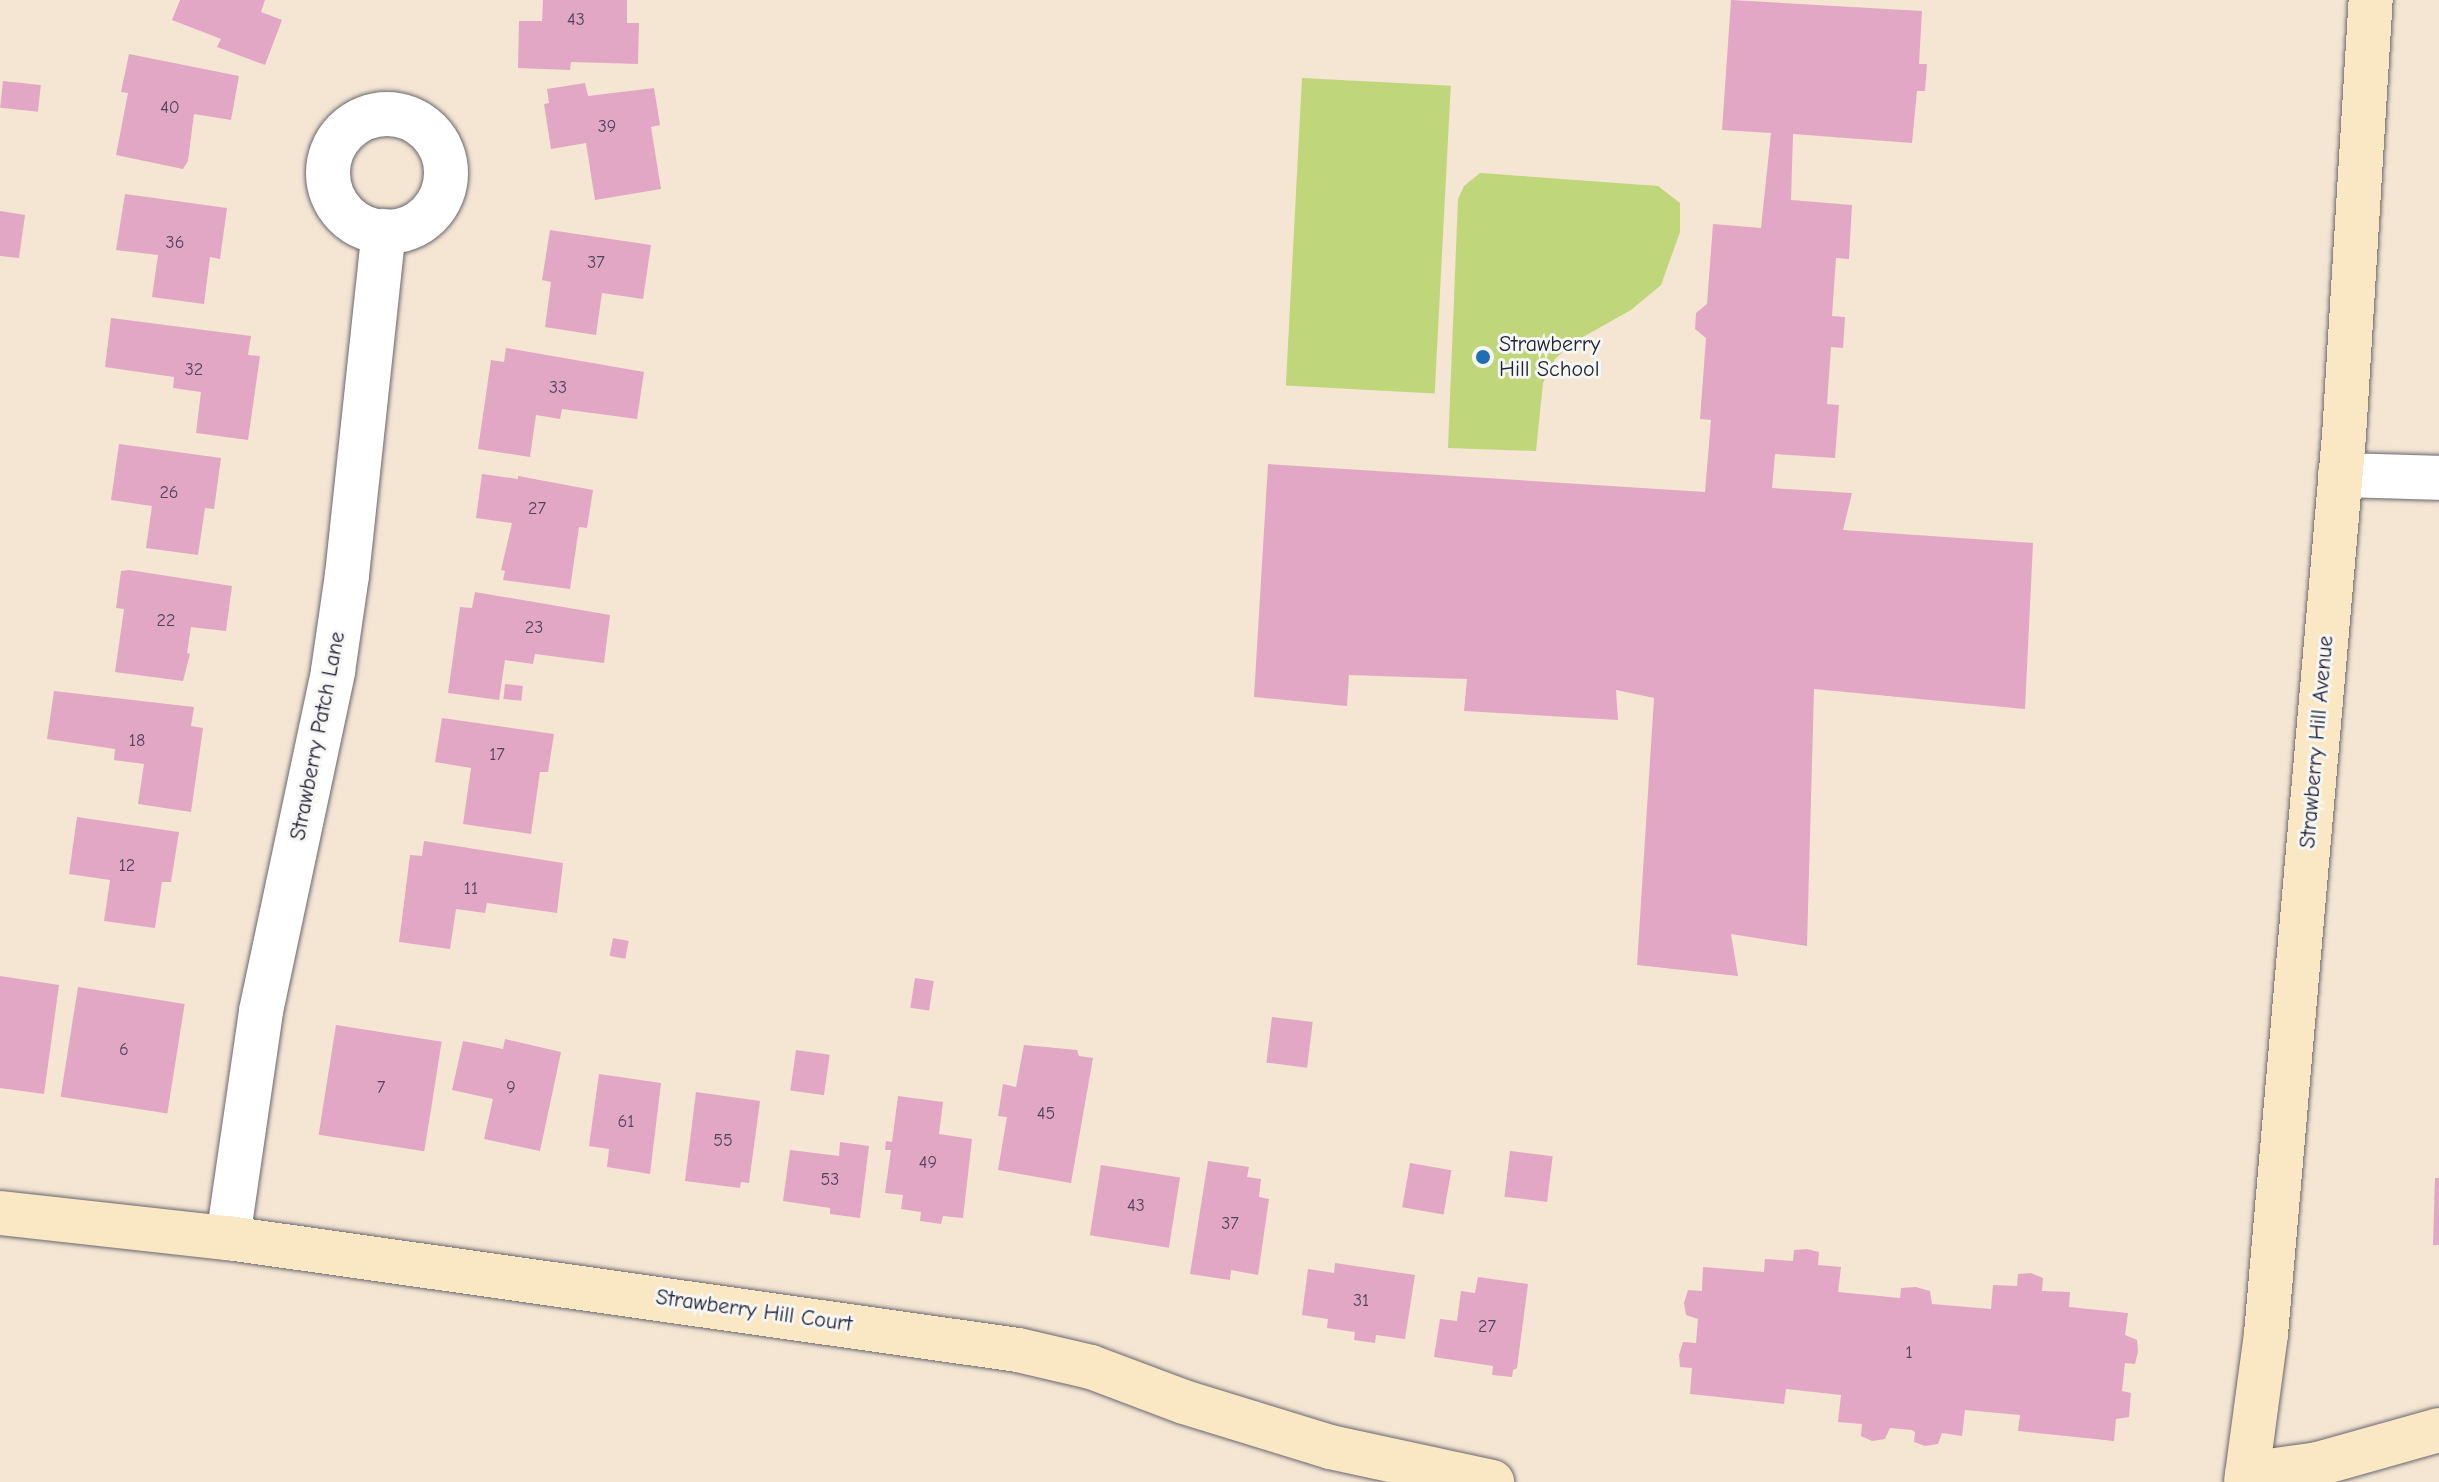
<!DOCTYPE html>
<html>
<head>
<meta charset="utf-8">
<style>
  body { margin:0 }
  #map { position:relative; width:2439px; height:1482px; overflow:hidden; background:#f4e6d3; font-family:"Comic Neue",sans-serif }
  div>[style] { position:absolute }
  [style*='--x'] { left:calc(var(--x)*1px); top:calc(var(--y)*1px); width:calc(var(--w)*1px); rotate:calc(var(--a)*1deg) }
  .green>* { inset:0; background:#bfd67b; transform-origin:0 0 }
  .building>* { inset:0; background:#e2a7c4; transform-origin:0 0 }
  .roads { filter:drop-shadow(0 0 2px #6c6770) drop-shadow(0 0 2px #6c6770) }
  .street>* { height:44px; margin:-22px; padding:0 22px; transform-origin:22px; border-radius:22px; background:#fff }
  .street>.ring { margin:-22px; padding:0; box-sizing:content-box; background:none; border:44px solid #fff; border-radius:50% }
  .secondary>* { height:44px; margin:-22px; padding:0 22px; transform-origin:22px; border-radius:22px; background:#fae7c3 }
  .dots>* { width:22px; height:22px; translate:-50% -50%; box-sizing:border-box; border:4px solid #f6f6f2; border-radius:50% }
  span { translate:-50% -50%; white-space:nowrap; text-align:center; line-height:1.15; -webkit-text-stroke:6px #f6f6f2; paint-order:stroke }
  .number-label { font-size:18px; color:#52435d }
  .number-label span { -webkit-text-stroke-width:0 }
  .poi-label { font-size:22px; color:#22223b }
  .left { translate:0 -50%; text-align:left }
  .street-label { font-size:22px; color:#22223b }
</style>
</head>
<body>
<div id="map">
  <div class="green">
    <div style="left:1302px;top:78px;width:149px;height:308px;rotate:3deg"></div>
    <div style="clip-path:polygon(1480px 173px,1658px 186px,1680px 203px,1680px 232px,1661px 285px,1631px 310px,1574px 342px,1555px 359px,1543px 383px,1536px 451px,1448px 448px,1458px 199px,1464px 186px)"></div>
  </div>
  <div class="building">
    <div style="clip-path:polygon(180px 0,265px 0,261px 12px,282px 20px,265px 65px,217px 47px,221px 39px,172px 20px)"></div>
    <div style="clip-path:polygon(543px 0,627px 0,627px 23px,639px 23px,638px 64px,571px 62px,570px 70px,518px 68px,519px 21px,542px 21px)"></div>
    <div style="clip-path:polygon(1731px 0,1922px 11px,1919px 64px,1927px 64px,1925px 91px,1917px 91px,1912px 143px,1793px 134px,1791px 200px,1852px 205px,1849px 259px,1836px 258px,1832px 316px,1845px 317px,1843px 348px,1831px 347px,1827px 404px,1839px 405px,1835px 458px,1775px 454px,1772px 488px,1852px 493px,1843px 530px,2033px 543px,2025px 709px,1814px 689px,1807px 946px,1731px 934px,1738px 976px,1637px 965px,1654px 698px,1616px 690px,1618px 720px,1464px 711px,1467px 679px,1349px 675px,1347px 706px,1254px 697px,1268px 464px,1705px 492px,1711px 420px,1700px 419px,1706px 338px,1695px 329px,1696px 313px,1707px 304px,1713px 224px,1761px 228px,1771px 133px,1722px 130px)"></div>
    <div style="clip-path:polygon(129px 54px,239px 76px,231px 120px,194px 114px,188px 161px,183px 169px,116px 155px,128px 93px,121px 92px)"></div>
    <div style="left:3px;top:81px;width:38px;height:27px;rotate:6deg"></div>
    <div style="clip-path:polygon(585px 83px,588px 96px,654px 88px,660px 125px,651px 127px,661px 189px,595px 200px,586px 143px,551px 149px,544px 104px,549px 103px,547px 89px)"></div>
    <div style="clip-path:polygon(125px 194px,227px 208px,220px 259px,210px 257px,204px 304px,152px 297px,158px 255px,116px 250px)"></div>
    <div style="clip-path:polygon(0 211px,25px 215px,19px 258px,0 256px)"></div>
    <div style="clip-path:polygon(550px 230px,651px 245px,643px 299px,602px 293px,596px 335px,545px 327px,551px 282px,542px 280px)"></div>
    <div style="clip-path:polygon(111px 318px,251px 336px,248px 355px,260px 356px,248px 440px,196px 433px,201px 392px,173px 388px,174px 377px,105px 367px)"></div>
    <div style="clip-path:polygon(506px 348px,644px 372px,637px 419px,562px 409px,560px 419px,536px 415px,530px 457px,478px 449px,491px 360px,504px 362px)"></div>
    <div style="clip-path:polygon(119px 444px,221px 458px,214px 509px,205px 508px,198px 555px,146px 548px,152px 506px,111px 500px)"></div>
    <div style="clip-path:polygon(482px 474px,518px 479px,518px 476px,593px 490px,587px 528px,579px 527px,570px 589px,503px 580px,505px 571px,501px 570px,512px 523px,476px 518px)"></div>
    <div style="clip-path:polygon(129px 570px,232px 586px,226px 631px,191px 627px,187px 653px,190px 654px,183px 681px,115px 672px,124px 609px,116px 608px,121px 571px)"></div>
    <div style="clip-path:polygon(475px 592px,610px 615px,604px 663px,535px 654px,533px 664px,505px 660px,499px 700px,448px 693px,460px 607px,472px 608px)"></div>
    <div style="left:505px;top:684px;width:18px;height:15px;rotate:6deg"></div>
    <div style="clip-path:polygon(54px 691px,194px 707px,191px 726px,203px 728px,191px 812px,138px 804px,144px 764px,114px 760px,115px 749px,47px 739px)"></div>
    <div style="clip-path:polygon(442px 718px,554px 734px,548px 772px,540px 772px,531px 834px,463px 824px,471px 768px,435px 762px)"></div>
    <div style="clip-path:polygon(77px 817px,179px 832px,171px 882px,162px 882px,155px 928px,104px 921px,110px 880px,69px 874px)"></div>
    <div style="clip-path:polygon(424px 841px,563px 863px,557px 913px,487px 903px,485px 913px,456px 909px,450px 949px,399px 942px,410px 855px,422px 856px)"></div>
    <div style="left:613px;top:938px;width:16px;height:18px;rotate:11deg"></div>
    <div style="clip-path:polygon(0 976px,59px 985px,44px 1094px,0 1088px)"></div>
    <div style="left:915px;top:978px;width:19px;height:30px;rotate:9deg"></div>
    <div style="left:78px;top:987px;width:108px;height:111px;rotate:9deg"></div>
    <div style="left:1272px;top:1017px;width:41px;height:46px;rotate:7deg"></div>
    <div style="left:336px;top:1025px;width:107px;height:111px;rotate:9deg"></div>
    <div style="clip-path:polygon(505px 1039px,561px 1052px,540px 1151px,484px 1139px,493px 1099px,452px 1090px,463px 1041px,503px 1049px)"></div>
    <div style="clip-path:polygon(1024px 1045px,1077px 1050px,1079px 1056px,1093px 1058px,1071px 1183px,998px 1170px,1007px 1117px,998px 1116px,1003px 1084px,1016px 1087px)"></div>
    <div style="left:796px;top:1050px;width:34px;height:41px;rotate:8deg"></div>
    <div style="clip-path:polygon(599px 1074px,661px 1083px,650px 1174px,607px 1167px,609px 1149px,589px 1146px)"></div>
    <div style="clip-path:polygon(696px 1092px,760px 1101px,749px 1183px,741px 1182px,740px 1188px,685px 1181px)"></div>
    <div style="clip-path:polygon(898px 1096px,943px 1102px,939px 1134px,972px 1139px,963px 1218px,943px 1216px,941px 1224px,920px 1221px,921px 1212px,901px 1209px,903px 1195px,885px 1193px,891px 1150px,885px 1150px,886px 1141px,892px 1142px)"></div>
    <div style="clip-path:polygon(840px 1142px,869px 1146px,860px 1218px,830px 1214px,830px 1208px,783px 1201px,790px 1150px,839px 1156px)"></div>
    <div style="left:1510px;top:1151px;width:43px;height:46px;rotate:7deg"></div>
    <div style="clip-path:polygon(1208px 1161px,1249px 1167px,1247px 1177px,1261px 1179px,1259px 1197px,1269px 1199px,1258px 1275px,1231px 1270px,1230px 1280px,1190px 1274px)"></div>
    <div style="left:1410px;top:1163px;width:42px;height:45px;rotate:10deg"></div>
    <div style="left:1101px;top:1165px;width:80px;height:71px;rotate:9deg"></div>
    <div style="clip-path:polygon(2435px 1178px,2439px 1178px,2439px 1245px,2433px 1245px)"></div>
    <div style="clip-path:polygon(1807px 1249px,1819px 1252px,1818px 1265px,1841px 1267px,1838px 1292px,1900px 1298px,1901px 1288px,1916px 1287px,1930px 1291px,1932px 1304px,1991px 1309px,1993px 1285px,2017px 1286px,2018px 1274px,2031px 1273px,2043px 1278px,2042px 1291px,2070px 1292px,2069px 1307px,2128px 1313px,2125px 1335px,2137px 1340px,2138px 1352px,2135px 1364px,2125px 1363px,2122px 1391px,2131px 1393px,2129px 1417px,2116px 1419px,2114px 1441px,2018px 1431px,2020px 1415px,1965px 1410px,1962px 1436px,1942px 1433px,1938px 1444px,1925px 1446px,1914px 1442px,1915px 1432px,1912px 1430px,1890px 1428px,1885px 1439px,1872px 1441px,1861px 1436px,1862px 1424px,1838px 1422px,1841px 1395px,1786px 1389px,1784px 1404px,1690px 1394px,1692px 1368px,1680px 1367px,1679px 1355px,1683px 1342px,1696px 1343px,1698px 1319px,1686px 1315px,1684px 1303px,1688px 1290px,1702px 1291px,1703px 1267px,1764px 1272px,1765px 1259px,1793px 1261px,1794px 1250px)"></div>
    <div style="clip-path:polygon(1335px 1263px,1415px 1275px,1405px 1339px,1376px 1335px,1375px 1343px,1354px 1340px,1355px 1332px,1327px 1328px,1328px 1319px,1302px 1315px,1308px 1269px,1334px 1273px)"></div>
    <div style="clip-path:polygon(1478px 1277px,1528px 1284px,1517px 1368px,1513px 1370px,1512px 1377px,1492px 1375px,1493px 1366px,1434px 1357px,1440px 1319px,1457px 1321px,1461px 1291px,1475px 1293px)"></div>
  </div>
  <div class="roads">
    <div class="street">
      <div class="ring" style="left:328px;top:114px;width:74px;height:74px"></div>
      <div style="--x:2340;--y:475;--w:99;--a:1.7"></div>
      <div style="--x:228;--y:1238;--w:229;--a:-81.7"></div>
      <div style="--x:261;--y:1011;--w:348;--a:-78"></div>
      <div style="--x:333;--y:671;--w:97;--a:-81.7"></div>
      <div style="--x:347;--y:575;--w:346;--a:-83.9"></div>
    </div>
    <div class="secondary">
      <div style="--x:0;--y:1213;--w:229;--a:6.3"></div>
      <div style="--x:228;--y:1238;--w:798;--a:8.07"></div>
      <div style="--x:1018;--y:1350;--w:75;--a:13.1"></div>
      <div style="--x:1091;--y:1367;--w:99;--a:20.6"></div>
      <div style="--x:1184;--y:1402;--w:153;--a:17.1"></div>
      <div style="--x:1330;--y:1447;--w:166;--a:12.2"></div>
      <div style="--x:2247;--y:1474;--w:72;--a:-8"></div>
      <div style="--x:2318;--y:1464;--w:126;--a:-15.7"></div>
      <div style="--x:2246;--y:1482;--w:149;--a:-82.3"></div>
      <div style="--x:2266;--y:1334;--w:901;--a:-85.04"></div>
      <div style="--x:2344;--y:436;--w:437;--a:-86.5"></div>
    </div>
  </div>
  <div class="dots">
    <div style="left:1483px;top:357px;background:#1f6fb2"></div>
  </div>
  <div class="number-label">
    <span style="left:576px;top:20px">43</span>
    <span style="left:170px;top:108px">40</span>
    <span style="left:607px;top:127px">39</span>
    <span style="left:175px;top:243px">36</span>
    <span style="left:596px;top:263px">37</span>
    <span style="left:194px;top:370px">32</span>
    <span style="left:558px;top:388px">33</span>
    <span style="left:169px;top:493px">26</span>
    <span style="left:537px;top:509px">27</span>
    <span style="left:166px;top:621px">22</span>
    <span style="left:534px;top:628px">23</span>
    <span style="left:137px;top:741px">18</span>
    <span style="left:497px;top:755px">17</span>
    <span style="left:127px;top:866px">12</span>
    <span style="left:471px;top:889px">11</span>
    <span style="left:124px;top:1050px">6</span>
    <span style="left:381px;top:1088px">7</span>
    <span style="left:511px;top:1088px">9</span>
    <span style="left:1046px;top:1114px">45</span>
    <span style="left:626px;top:1122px">61</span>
    <span style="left:723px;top:1141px">55</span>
    <span style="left:928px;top:1163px">49</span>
    <span style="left:830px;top:1180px">53</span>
    <span style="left:1136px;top:1206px">43</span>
    <span style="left:1230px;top:1224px">37</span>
    <span style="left:1361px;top:1301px">31</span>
    <span style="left:1487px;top:1327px">27</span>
    <span style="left:1909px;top:1353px">1</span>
  </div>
  <div class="poi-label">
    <span class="left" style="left:1499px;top:357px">Strawberry<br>Hill School</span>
  </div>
  <div class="street-label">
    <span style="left:318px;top:736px;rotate:-79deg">Strawberry Patch Lane</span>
    <span style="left:2317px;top:742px;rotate:-85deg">Strawberry Hill Avenue</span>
    <span style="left:754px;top:1311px;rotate:8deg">Strawberry Hill Court</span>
  </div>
</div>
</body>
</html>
